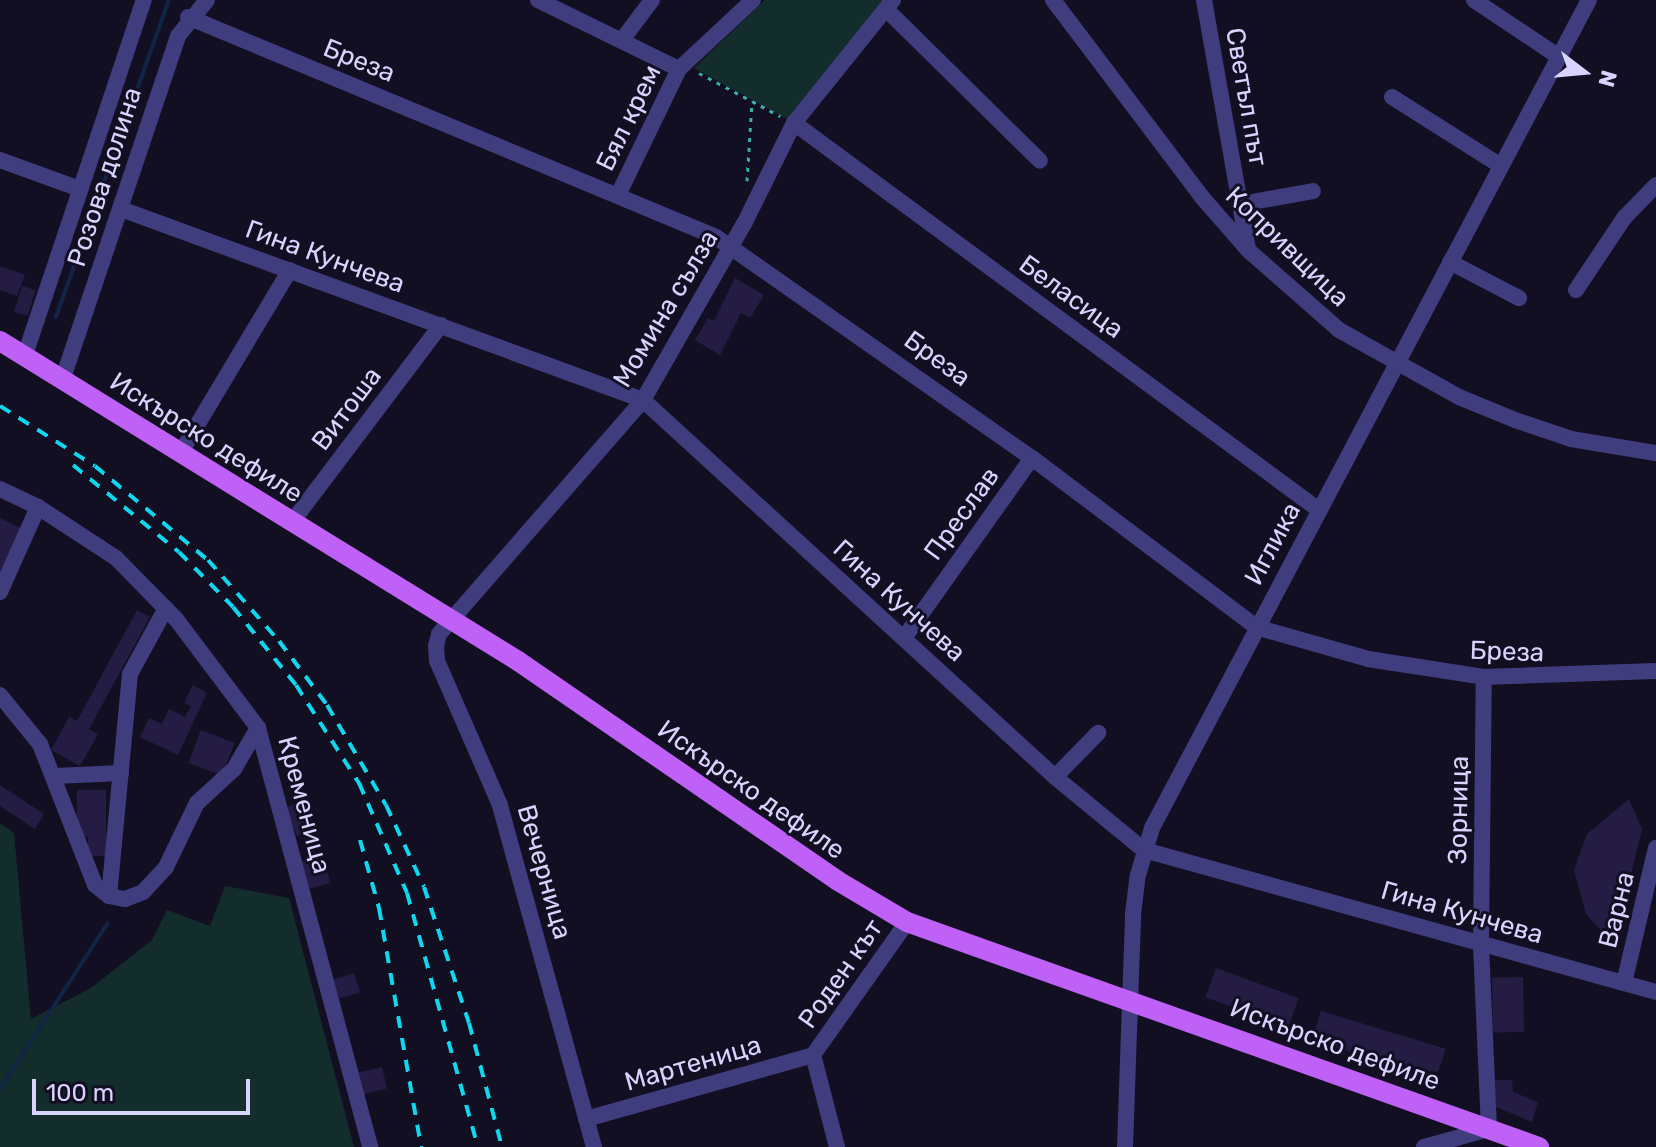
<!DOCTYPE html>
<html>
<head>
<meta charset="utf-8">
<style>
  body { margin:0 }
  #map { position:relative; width:1656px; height:1147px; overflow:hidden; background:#130f23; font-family:Rubik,sans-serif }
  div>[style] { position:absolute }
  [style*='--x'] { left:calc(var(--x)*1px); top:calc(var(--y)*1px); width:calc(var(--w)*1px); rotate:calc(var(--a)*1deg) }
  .green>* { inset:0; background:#132d2c }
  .stream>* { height:4px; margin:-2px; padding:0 2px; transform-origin:2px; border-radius:2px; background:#112546 }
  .building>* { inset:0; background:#241c43; transform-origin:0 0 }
  .path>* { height:3px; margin-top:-1.5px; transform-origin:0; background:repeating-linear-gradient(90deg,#35afa8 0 4px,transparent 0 10px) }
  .minor>* { height:16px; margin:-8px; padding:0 8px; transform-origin:8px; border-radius:8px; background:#403d7f }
  .major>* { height:20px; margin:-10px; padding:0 10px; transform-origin:10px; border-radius:10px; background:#bf61f6 }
  .rail>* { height:4px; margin-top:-2px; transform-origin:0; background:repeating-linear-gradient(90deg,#0dd8ef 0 12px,transparent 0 22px) }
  span { translate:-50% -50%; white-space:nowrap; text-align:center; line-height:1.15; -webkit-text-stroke:6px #130f23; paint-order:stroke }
  .street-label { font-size:26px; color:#d9d4fd }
  .north { position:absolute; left:1544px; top:32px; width:80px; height:80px; -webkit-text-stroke:6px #130f23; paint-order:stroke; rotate:106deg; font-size:22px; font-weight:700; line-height:32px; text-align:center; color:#d9d4fd }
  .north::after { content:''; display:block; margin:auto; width:28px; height:36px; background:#d9d4fd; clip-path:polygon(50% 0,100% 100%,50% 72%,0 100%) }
  .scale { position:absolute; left:32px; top:1079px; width:218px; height:36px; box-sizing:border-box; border:4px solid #d9d4fd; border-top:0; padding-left:10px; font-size:24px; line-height:28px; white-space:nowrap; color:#d9d4fd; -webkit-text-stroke:6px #130f23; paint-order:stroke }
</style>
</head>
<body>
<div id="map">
  <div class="green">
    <div style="clip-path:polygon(765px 0,884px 0,787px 119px,694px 68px)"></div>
    <div style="clip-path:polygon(0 823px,14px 833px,31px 1019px,91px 988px,152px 940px,167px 910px,210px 926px,225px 886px,289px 898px,354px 1147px,0 1147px)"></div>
  </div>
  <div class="stream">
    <div style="--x:56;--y:317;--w:337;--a:-70.4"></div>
    <div style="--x:0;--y:1089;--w:197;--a:-57"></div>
  </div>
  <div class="building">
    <div style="clip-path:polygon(0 266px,25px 275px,17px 296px,0 290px)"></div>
    <div style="clip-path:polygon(735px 278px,764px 295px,750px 318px,741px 313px,720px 355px,695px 340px,708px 318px,714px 321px)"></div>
    <div style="left:22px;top:286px;width:14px;height:27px;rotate:17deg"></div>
    <div style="clip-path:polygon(0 518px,22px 529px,0 575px)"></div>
    <div style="clip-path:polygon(137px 610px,150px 617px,89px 729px,98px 734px,80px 766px,51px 750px,69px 717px,77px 721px)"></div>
    <div style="clip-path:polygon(193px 685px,207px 693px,178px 755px,140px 737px,149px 718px,162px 724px,169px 709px,185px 717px,191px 706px,184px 703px)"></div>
    <div style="left:201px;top:730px;width:36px;height:35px;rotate:21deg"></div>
    <div style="clip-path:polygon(0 785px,44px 814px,35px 829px,0 806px)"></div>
    <div style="clip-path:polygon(77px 790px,106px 790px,106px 856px,88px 856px,88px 837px,77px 837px)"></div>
    <div style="clip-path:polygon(1629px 799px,1642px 829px,1622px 912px,1602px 932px,1586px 914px,1574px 870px,1587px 834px)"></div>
    <div style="left:302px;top:800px;width:30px;height:21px;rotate:62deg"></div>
    <div style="left:323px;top:856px;width:28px;height:23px;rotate:75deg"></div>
    <div style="left:1216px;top:968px;width:88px;height:31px;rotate:20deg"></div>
    <div style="left:354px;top:973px;width:20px;height:22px;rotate:72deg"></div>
    <div style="left:1523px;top:977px;width:55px;height:31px;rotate:89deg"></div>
    <div style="clip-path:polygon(1321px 1011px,1446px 1049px,1438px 1072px,1405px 1068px,1312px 1040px)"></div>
    <div style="left:382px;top:1067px;width:22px;height:27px;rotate:77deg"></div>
    <div style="clip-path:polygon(1494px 1080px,1512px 1080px,1513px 1092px,1538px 1102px,1532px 1122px,1496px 1107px)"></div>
  </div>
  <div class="path">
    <div style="--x:699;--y:73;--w:92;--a:28"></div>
    <div style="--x:747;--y:181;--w:80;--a:-86.4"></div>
  </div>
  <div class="minor">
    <div style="--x:538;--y:0;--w:157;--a:26.1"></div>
    <div style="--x:1053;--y:0;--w:246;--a:52.9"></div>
    <div style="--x:1201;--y:196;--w:72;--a:49"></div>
    <div style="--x:1248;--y:250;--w:121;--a:41.3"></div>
    <div style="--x:1339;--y:330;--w:137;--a:29.2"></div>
    <div style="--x:1459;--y:397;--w:61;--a:22.3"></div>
    <div style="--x:1515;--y:420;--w:59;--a:18.7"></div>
    <div style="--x:1571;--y:439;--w:86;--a:9.4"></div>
    <div style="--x:1204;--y:0;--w:253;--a:80"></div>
    <div style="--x:1474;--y:0;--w:102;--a:33.8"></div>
    <div style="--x:886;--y:9;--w:216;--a:44.6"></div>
    <div style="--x:188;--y:17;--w:572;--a:22.62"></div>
    <div style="--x:716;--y:237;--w:386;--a:35"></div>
    <div style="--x:1032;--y:458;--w:281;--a:37"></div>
    <div style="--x:1256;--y:627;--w:116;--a:15.9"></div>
    <div style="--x:1368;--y:659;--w:117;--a:8.8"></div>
    <div style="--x:1484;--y:677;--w:172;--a:-2"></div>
    <div style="--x:622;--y:40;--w:50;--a:-53.1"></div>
    <div style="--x:1392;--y:97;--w:129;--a:32.3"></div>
    <div style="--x:794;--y:123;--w:652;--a:36.4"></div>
    <div style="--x:0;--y:160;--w:85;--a:19.9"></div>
    <div style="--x:619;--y:193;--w:138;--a:-64.2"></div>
    <div style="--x:679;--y:69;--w:101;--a:-43"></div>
    <div style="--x:1241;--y:204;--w:73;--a:-10.2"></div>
    <div style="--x:121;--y:209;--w:556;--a:20.1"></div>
    <div style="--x:643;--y:400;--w:558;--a:42.46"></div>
    <div style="--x:1055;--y:777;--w:115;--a:39.4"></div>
    <div style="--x:1144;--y:850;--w:531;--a:15.5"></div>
    <div style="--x:1450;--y:262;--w:78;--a:27.6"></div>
    <div style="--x:1576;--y:290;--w:87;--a:-56.3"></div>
    <div style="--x:1624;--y:218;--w:46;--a:-45.9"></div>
    <div style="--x:25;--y:355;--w:374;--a:-71.5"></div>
    <div style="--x:63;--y:378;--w:361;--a:-71.4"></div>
    <div style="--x:178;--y:36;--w:46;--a:-51.1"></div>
    <div style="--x:181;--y:452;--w:212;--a:-59.1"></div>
    <div style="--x:0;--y:489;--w:42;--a:25.3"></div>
    <div style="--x:38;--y:507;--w:93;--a:33.2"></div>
    <div style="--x:116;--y:558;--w:86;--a:45.5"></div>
    <div style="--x:176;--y:619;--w:136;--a:53"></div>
    <div style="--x:258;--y:728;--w:434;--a:75"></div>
    <div style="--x:292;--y:522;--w:247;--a:-52.9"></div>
    <div style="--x:0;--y:592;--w:93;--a:-65.9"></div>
    <div style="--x:904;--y:638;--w:221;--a:-54.6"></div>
    <div style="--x:0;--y:695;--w:63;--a:50.8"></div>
    <div style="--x:40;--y:744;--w:151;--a:68.7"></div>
    <div style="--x:95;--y:885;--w:18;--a:38"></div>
    <div style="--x:109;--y:896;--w:16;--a:11"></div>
    <div style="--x:125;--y:899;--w:19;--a:-21"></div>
    <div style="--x:143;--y:892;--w:34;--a:-47"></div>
    <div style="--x:166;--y:867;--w:71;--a:-64.2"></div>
    <div style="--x:197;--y:803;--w:50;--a:-42.6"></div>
    <div style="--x:234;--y:769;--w:48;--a:-59.7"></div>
    <div style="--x:55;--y:776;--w:66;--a:-2.6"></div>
    <div style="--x:1055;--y:777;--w:62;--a:-45.7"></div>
    <div style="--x:109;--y:896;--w:223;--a:-84.6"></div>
    <div style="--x:130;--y:674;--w:75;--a:-61.4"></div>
    <div style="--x:1624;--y:983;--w:139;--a:-76.7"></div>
    <div style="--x:586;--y:1119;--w:236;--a:-15.7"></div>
    <div style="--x:594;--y:1147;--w:355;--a:-105.4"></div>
    <div style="--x:500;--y:805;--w:157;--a:-113.6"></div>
    <div style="--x:437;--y:661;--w:15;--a:-94"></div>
    <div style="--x:436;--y:646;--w:12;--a:-76"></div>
    <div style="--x:439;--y:634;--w:310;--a:-48.9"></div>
    <div style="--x:643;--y:400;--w:203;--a:-60.2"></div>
    <div style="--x:744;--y:224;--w:113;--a:-63.7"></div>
    <div style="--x:794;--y:123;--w:158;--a:-51.2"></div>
    <div style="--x:837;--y:1147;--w:95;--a:-104.6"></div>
    <div style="--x:813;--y:1055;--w:163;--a:-54.7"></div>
    <div style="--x:1125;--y:1147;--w:233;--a:-88"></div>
    <div style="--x:1133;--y:914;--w:39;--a:-83"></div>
    <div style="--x:1138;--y:875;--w:49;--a:-73.4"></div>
    <div style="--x:1152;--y:828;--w:936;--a:-62.18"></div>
    <div style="--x:1424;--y:1147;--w:67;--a:-15.5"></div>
    <div style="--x:1489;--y:1129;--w:186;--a:-92.5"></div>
    <div style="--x:1481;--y:943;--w:266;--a:-89.4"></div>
  </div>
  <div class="major">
    <div style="--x:0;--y:341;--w:609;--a:31.71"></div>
    <div style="--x:518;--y:661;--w:388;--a:34.5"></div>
    <div style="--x:838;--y:881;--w:80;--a:30.7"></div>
    <div style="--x:907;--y:922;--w:671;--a:19.6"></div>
  </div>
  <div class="rail">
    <div style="--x:0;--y:406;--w:112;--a:32.3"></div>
    <div style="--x:95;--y:466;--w:147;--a:39.8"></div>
    <div style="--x:208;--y:560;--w:108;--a:48.8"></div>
    <div style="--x:279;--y:641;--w:80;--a:53.1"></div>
    <div style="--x:327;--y:705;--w:116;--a:59.5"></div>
    <div style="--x:386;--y:805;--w:90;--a:65.1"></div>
    <div style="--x:424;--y:887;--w:143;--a:71.7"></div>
    <div style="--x:469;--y:1023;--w:128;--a:75.1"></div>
    <div style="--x:73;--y:465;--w:137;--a:39.4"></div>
    <div style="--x:179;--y:552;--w:77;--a:45.5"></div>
    <div style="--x:233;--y:607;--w:100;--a:51.1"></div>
    <div style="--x:296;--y:685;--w:117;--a:57.3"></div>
    <div style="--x:359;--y:783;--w:120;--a:66.4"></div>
    <div style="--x:407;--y:893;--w:264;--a:74.4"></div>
    <div style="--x:360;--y:840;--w:71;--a:74.4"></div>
    <div style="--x:379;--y:908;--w:243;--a:80"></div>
  </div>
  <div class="street-label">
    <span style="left:359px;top:61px;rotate:22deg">Бреза</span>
    <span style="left:1246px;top:97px;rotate:80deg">Светъл път</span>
    <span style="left:629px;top:118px;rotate:-64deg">Бял крем</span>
    <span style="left:105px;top:177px;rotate:-72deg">Розова долина</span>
    <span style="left:1287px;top:247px;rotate:44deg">Копривщица</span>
    <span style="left:325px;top:257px;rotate:20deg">Гина Кунчева</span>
    <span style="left:1071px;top:297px;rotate:36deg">Беласица</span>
    <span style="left:666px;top:309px;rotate:-59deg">Момина сълза</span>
    <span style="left:937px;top:359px;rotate:36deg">Бреза</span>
    <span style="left:347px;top:409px;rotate:-53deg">Витоша</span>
    <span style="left:206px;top:438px;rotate:32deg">Искърско дефиле</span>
    <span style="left:962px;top:514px;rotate:-54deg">Преслав</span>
    <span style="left:1273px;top:544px;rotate:-62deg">Иглика</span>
    <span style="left:899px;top:601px;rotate:42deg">Гина Кунчева</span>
    <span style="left:1507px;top:652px;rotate:2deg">Бреза</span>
    <span style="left:751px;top:790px;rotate:35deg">Искърско дефиле</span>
    <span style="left:304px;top:805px;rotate:75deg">Кременица</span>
    <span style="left:1459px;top:810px;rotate:-89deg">Зорница</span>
    <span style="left:544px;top:872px;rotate:74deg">Вечерница</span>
    <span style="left:1617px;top:910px;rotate:-76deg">Варна</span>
    <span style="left:1462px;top:913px;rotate:16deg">Гина Кунчева</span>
    <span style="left:841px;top:974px;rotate:-55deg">Роден кът</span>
    <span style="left:1335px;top:1045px;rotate:20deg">Искърско дефиле</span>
    <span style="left:693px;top:1064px;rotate:-16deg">Мартеница</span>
  </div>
  <div class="north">N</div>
  <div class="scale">100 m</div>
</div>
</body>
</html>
